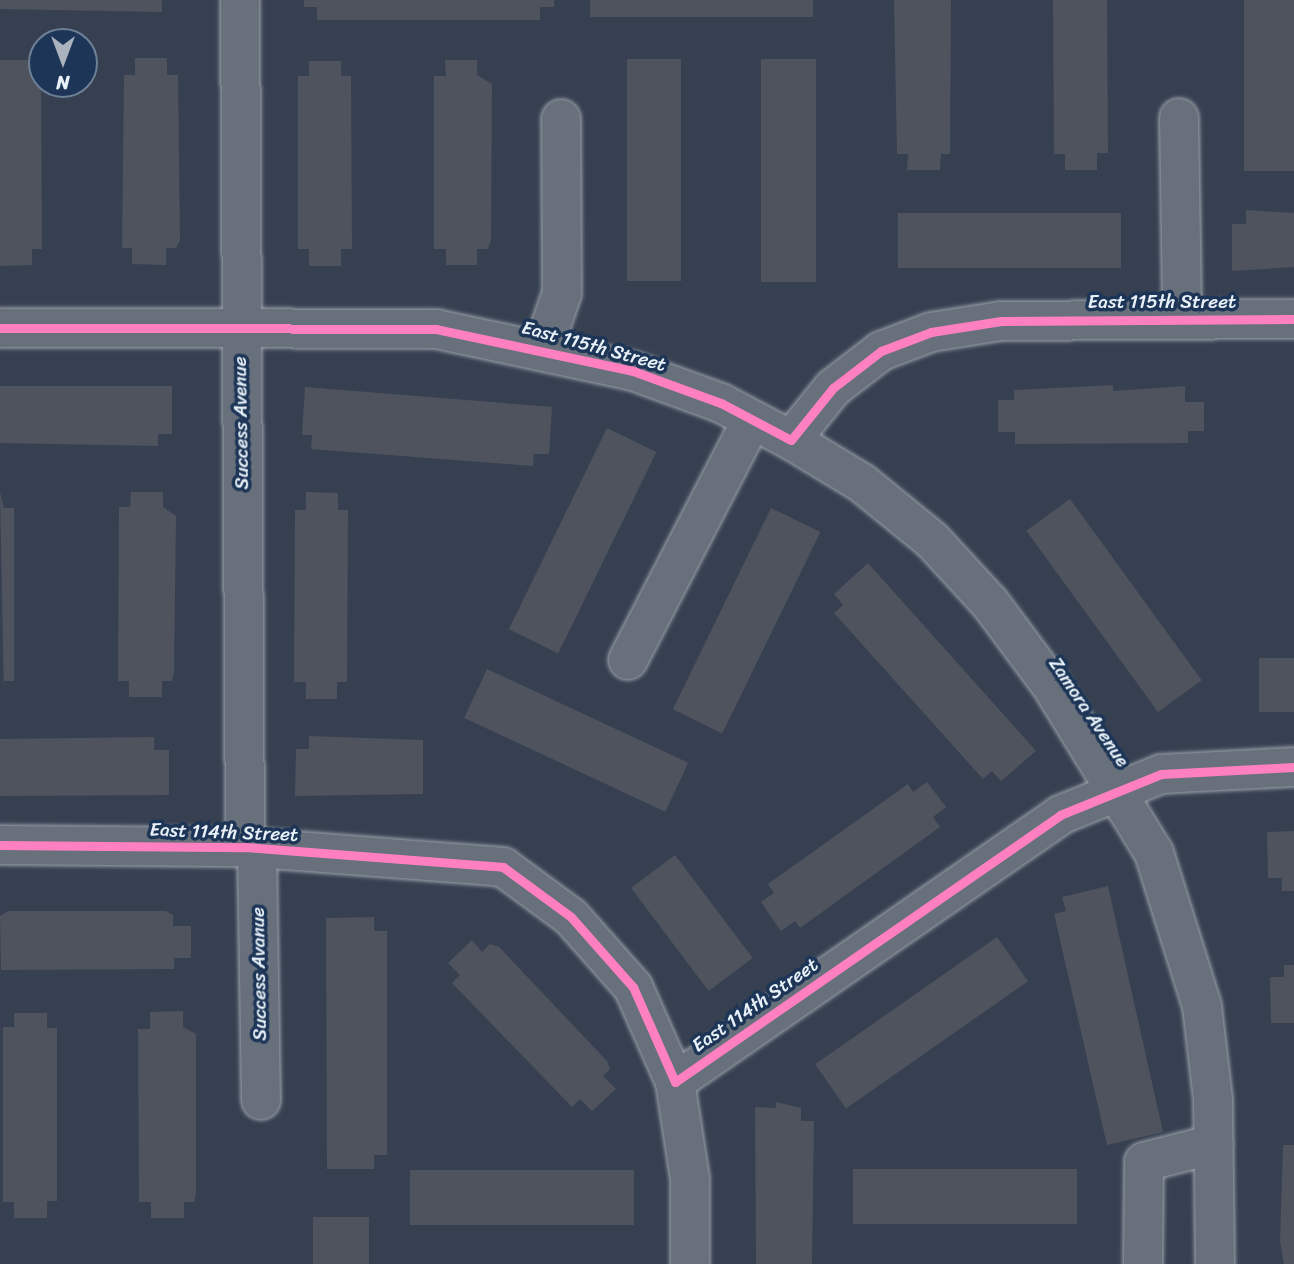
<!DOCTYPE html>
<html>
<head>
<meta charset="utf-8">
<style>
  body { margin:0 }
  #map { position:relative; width:1294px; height:1264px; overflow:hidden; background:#364051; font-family:Sriracha,sans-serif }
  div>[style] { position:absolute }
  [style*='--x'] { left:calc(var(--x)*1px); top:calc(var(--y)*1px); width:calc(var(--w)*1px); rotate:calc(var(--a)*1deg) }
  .building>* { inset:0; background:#4f535e; transform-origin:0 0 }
  .roads { filter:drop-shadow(0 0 2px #9ba1aa) drop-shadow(0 0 2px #9ba1aa) }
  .minor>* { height:38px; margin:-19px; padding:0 19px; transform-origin:19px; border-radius:19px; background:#68707b }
  .cycleway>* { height:9px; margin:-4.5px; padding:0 4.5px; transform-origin:4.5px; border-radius:4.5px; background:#ff80c0 }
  span { translate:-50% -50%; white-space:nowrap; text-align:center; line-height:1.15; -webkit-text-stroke:7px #1d3557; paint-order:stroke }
  .street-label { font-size:19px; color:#e8f1f8 }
  .north { position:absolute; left:28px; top:28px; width:70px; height:70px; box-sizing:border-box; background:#1d3557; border:2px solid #6e8097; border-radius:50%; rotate:180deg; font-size:19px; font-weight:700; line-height:28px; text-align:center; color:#e8f1f8 }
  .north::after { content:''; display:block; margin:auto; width:24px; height:32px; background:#aab3be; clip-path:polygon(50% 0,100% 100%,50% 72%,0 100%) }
</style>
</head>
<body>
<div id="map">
  <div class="building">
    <div style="clip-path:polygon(0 0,162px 0,162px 12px,0 9px)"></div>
    <div style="clip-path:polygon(304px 0,554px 0,554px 7px,540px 7px,540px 20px,317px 20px,317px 7px,304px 7px)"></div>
    <div style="left:590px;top:0;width:223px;height:17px"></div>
    <div style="clip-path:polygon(894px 0,951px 0,950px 154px,941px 154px,940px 170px,907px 170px,908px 154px,897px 154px)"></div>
    <div style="clip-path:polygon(1053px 0,1107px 0,1108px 153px,1097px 153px,1097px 170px,1065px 170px,1065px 154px,1054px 154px)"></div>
    <div style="left:1244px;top:0;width:50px;height:171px"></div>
    <div style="clip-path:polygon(135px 58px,167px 58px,167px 75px,178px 75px,180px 240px,176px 248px,166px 248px,166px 265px,132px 264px,132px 248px,122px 248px,124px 75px,135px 75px)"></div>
    <div style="left:627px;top:59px;width:54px;height:222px"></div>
    <div style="left:761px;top:59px;width:55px;height:223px"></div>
    <div style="clip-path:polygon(0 60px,30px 60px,30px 76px,41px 76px,42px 249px,32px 249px,32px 265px,0 266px)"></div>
    <div style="clip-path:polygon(445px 60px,477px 60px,477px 75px,492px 84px,491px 240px,488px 249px,477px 249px,477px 265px,446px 265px,446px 249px,434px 249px,434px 76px,446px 76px)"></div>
    <div style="clip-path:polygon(309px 61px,341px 61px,341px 76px,351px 76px,352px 249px,341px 249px,341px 266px,309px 266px,309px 249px,298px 249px,298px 76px,309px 76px)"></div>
    <div style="clip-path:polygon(1246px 210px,1294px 213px,1294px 267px,1232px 271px,1232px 224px,1246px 224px)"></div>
    <div style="left:898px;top:213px;width:223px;height:55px"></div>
    <div style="clip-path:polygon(1113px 385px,1113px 391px,1185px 386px,1185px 402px,1204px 402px,1204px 431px,1188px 431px,1188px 443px,1015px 444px,1015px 432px,998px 432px,998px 400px,1014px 400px,1014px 390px)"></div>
    <div style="clip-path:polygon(0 386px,172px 386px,172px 434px,158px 434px,158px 446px,0 443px)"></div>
    <div style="clip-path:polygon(305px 387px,552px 407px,549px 454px,534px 454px,533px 466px,311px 449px,312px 435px,302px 435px)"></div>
    <div style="left:607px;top:428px;width:55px;height:224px;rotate:26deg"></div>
    <div style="clip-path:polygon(0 492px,4px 508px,14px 508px,14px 681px,4px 681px,4px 698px)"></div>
    <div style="clip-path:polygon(131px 492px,163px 492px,163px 507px,176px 516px,174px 672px,172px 681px,162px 681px,162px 697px,129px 697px,129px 681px,118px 681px,119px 507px,130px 507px)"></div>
    <div style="clip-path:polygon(306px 492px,338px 493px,338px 510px,348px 510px,347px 682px,337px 682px,337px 699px,306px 699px,306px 682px,294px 682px,295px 510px,306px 510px)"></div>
    <div style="left:1070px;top:499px;width:224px;height:54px;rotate:54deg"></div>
    <div style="left:771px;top:508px;width:55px;height:224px;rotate:26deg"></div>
    <div style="clip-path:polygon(868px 563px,1036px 751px,1001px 781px,992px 771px,983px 779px,834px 613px,843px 605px,834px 594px)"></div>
    <div style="left:1259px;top:658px;width:35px;height:54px"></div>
    <div style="left:487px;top:669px;width:222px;height:54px;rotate:25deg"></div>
    <div style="clip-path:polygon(309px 736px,423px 740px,423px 794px,295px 796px,296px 749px,309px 749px)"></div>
    <div style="clip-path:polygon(154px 737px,154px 750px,169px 750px,169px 795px,0 796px,0 739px)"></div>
    <div style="clip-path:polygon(927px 782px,946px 807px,933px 817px,940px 827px,800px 928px,795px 921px,781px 931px,761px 902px,774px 893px,768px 884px,908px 784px,913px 792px)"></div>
    <div style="clip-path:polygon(1294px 831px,1294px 891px,1282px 891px,1282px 878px,1268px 878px,1267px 832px)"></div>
    <div style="left:675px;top:855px;width:129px;height:55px;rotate:53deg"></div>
    <div style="clip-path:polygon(1108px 886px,1163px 1132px,1107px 1145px,1054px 914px,1066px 911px,1062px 897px)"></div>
    <div style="clip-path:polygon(8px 911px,166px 911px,173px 915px,173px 926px,191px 926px,191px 958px,174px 958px,174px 969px,1px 970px,0 916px)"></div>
    <div style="clip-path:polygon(374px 917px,374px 931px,387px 931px,387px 1155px,374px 1155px,374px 1169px,327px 1169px,326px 918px)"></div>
    <div style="left:997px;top:937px;width:54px;height:222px;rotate:55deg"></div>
    <div style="clip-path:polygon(472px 940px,482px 952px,490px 944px,499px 947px,607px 1061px,610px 1069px,603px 1076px,616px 1089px,592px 1111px,580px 1099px,572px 1107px,452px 983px,460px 975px,448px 963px)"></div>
    <div style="clip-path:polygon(1284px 965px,1294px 965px,1294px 1023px,1271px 1023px,1270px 977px,1284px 977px)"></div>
    <div style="clip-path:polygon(183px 1011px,183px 1027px,196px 1034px,196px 1193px,194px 1202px,184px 1202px,184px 1218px,151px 1218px,151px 1202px,139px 1202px,138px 1029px,150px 1029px,150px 1012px)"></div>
    <div style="clip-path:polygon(14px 1013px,47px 1013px,47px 1028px,57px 1028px,57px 1201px,47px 1201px,47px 1218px,14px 1218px,14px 1202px,3px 1202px,3px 1027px,14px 1027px)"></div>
    <div style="clip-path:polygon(776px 1102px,801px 1108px,801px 1121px,814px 1121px,812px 1264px,756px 1264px,755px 1107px,776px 1108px)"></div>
    <div style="clip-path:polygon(1283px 1145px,1294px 1145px,1294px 1264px,1284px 1264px,1280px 1242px)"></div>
    <div style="left:853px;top:1169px;width:224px;height:55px"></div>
    <div style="left:410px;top:1170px;width:224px;height:55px"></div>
    <div style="left:313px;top:1217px;width:56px;height:47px"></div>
  </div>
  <div class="roads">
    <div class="minor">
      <div style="--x:240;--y:0;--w:847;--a:89.66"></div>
      <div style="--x:1179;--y:118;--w:201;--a:89.1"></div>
      <div style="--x:0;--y:328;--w:436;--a:0.1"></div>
      <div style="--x:436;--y:329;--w:201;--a:12"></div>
      <div style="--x:633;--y:371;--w:94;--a:20"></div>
      <div style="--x:721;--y:403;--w:79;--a:27.9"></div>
      <div style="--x:791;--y:440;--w:67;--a:-51.1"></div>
      <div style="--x:833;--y:388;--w:61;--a:-37.6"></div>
      <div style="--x:881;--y:351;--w:53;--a:-20.8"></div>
      <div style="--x:931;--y:332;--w:71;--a:-8.9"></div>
      <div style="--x:1001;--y:321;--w:293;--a:-0.4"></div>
      <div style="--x:543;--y:348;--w:58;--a:-70.9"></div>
      <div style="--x:562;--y:293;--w:174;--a:-90.3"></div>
      <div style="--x:791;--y:440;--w:83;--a:31.2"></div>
      <div style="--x:862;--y:483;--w:90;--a:39.2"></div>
      <div style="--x:932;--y:540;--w:86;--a:47.4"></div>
      <div style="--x:990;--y:603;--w:102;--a:53.4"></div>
      <div style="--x:1051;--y:685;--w:197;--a:58.5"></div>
      <div style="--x:1154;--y:853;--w:160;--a:72.6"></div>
      <div style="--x:1202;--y:1006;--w:95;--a:83.3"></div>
      <div style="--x:1213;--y:1100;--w:164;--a:89.3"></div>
      <div style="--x:628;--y:660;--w:270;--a:-62.7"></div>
      <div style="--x:0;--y:845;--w:245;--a:0.5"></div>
      <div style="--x:245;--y:847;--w:259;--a:4.4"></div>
      <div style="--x:503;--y:867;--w:84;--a:36.3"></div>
      <div style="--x:571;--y:917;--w:94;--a:48.5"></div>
      <div style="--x:633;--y:987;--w:104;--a:66.1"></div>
      <div style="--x:675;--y:1082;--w:469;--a:-34.7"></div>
      <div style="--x:1060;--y:815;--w:109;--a:-22.1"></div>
      <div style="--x:1161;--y:774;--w:133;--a:-3"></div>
      <div style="--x:257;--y:848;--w:252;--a:89.1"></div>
      <div style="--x:675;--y:1082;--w:98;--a:81.2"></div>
      <div style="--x:690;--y:1179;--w:85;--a:90"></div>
      <div style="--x:1143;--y:1264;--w:102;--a:-89.4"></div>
      <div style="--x:1144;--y:1162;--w:72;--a:-14.4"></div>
    </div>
  </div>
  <div class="cycleway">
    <div style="--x:0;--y:328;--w:436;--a:0.1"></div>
    <div style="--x:436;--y:329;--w:201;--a:12"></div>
    <div style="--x:633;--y:371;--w:94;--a:20"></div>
    <div style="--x:721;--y:403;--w:79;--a:27.9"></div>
    <div style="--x:791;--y:440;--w:67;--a:-51.1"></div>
    <div style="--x:833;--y:388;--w:61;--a:-37.6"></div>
    <div style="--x:881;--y:351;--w:53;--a:-20.8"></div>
    <div style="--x:931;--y:332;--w:71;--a:-8.9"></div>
    <div style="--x:1001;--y:321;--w:293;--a:-0.4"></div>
    <div style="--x:0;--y:845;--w:245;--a:0.5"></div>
    <div style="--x:245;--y:847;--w:259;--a:4.4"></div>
    <div style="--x:503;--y:867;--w:84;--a:36.3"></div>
    <div style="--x:571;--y:917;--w:94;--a:48.5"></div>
    <div style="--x:633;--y:987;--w:104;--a:66.1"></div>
    <div style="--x:675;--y:1082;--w:469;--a:-34.7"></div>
    <div style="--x:1060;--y:815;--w:109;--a:-22.1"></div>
    <div style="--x:1161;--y:774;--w:133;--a:-3"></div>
  </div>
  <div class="street-label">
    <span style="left:1162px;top:302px">East 115th Street</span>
    <span style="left:594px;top:346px;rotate:15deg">East 115th Street</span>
    <span style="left:241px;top:423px;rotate:-91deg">Success Avenue</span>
    <span style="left:1089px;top:712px;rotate:56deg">Zamora Avenue</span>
    <span style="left:224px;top:832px;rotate:2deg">East 114th Street</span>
    <span style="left:259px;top:974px;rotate:-91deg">Success Avanue</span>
    <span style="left:755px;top:1005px;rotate:-35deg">East 114th Street</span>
  </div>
  <div class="north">N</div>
</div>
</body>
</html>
